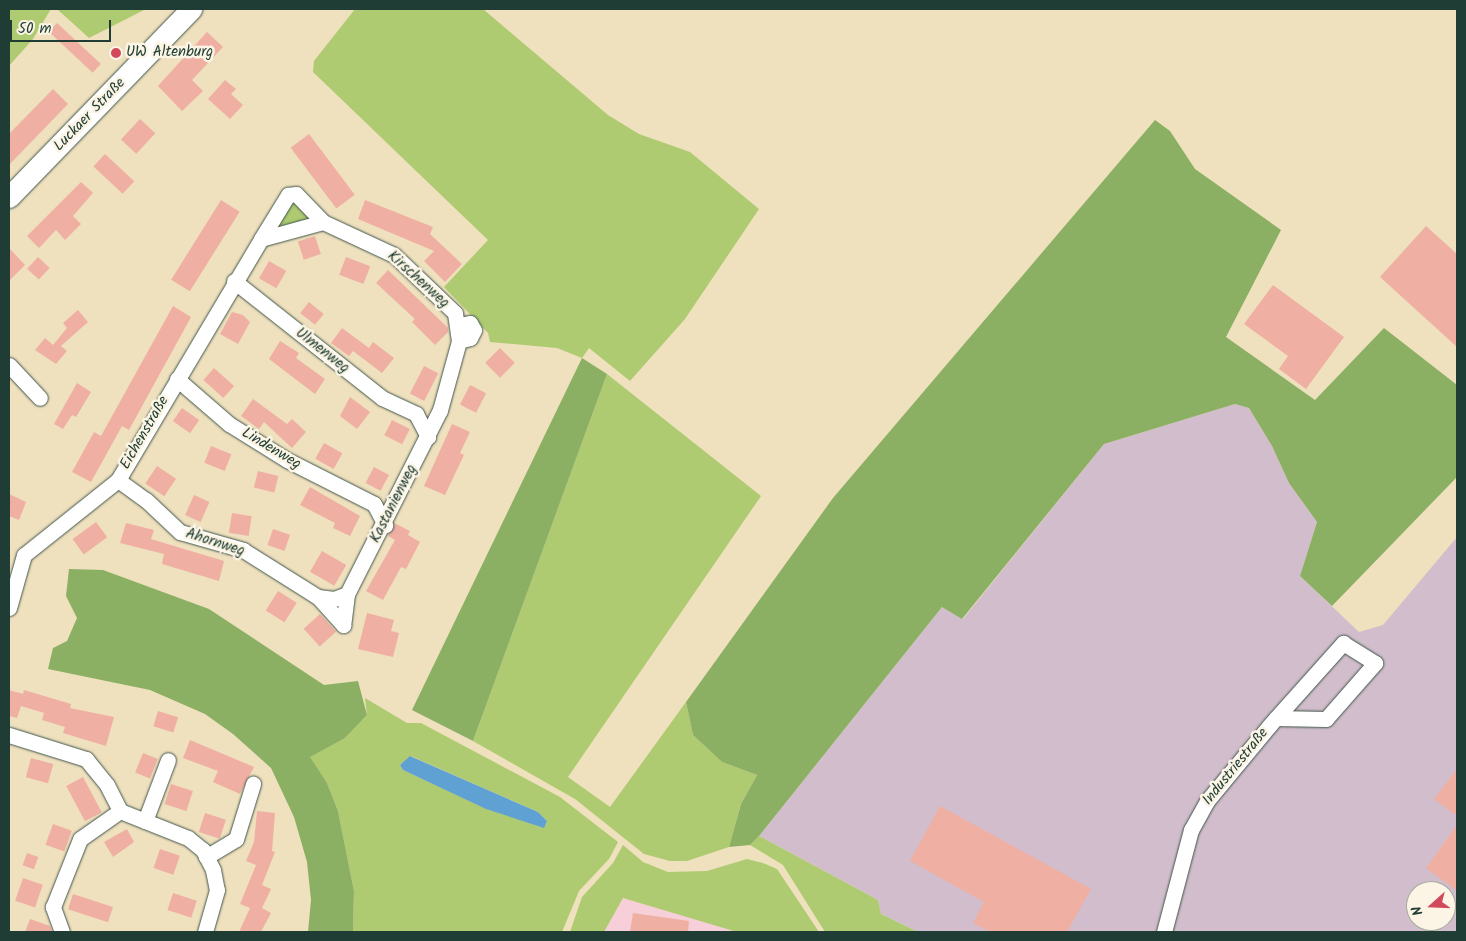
<!DOCTYPE html>
<html>
<head>
<meta charset="utf-8">
<style>
  body { margin:0 }
  #map { position:relative; width:1466px; height:941px; overflow:hidden; background:#efe0be; font-family:Kalam,sans-serif }
  div>[style] { position:absolute }
  [style*='--x'] { left:calc(var(--x)*1px); top:calc(var(--y)*1px); width:calc(var(--w)*1px); rotate:calc(var(--a)*1deg) }
  .built>* { inset:0; background:#f6cfd9 }
  .industrial>* { inset:0; background:#d1bdcb }
  .green>* { inset:0; background:#afcb71 }
  .forest>* { inset:0; background:#8baf63 }
  .water>* { inset:0; background:#5fa1d3 }
  .building>* { inset:0; background:#efb0a3; transform-origin:0 0 }
  .roads { filter:drop-shadow(0 0 1px #3e5549) drop-shadow(0 0 1px #3e5549) }
  .street>* { height:15px; margin:-7.5px; padding:0 7.5px; transform-origin:7.5px; border-radius:7.5px; background:#fff }
  .secondary>* { height:21px; margin:-10.5px; padding:0 10.5px; transform-origin:10.5px; border-radius:10.5px; background:#fff }
  .dots>* { width:14px; height:14px; translate:-50% -50%; box-sizing:border-box; border:2px solid #fcf5e5; border-radius:50% }
  span { translate:-50% -50%; white-space:nowrap; text-align:center; line-height:1.15; -webkit-text-stroke:5px #fcf5e5; paint-order:stroke }
  .poi-label { font-size:15px; color:#1f3d34 }
  .left { translate:0 -50%; text-align:left }
  .street-label { font-size:15px; color:#1f3d34 }
  .frame { position:absolute; inset:0; border:10px solid #1f3d34; pointer-events:none }
  .north { position:absolute; left:1406px; top:881px; width:50px; height:50px; box-sizing:border-box; background:#fcf5e5; border:1px solid #a4ab9e; border-radius:50%; rotate:250deg; font-size:14px; font-weight:700; line-height:20px; text-align:center; color:#1f3d34 }
  .north::after { content:''; display:block; margin:auto; width:18px; height:22px; background:#d1495b; clip-path:polygon(50% 0,100% 100%,50% 72%,0 100%) }
  .scale { position:absolute; left:10px; top:20px; width:101px; height:22px; box-sizing:border-box; border:2px solid #1f3d34; border-top:0; padding-left:6px; font-size:15px; line-height:18px; white-space:nowrap; color:#1f3d34; -webkit-text-stroke:4px #fcf5e5; paint-order:stroke }
</style>
</head>
<body>
<div id="map">
  <div class="built">
    <div style="clip-path:polygon(623px 898px,737px 932px,604px 932px)"></div>
  </div>
  <div class="industrial">
    <div style="clip-path:polygon(evenodd,1235px 404px,1249px 408px,1272px 446px,1289px 483px,1317px 522px,1300px 576px,1359px 632px,1383px 625px,1457px 537px,1457px 932px,918px 932px,881px 914px,878px 900px,759px 836px,942px 607px,963px 619px,1104px 444px,1235px 404px,1416px 891px,1446px 891px,1446px 921px,1416px 921px,1416px 891px)"></div>
  </div>
  <div class="green">
    <div style="clip-path:polygon(9px 9px,51px 9px,33px 39px,9px 66px)"></div>
    <div style="clip-path:polygon(57px 9px,146px 9px,89px 38px)"></div>
    <div style="clip-path:polygon(355px 9px,483px 9px,608px 115px,639px 134px,690px 152px,759px 209px,685px 319px,630px 381px,589px 348px,582px 358px,557px 348px,490px 342px,488px 333px,444px 287px,488px 240px,313px 72px,314px 61px)"></div>
    <div style="clip-path:polygon(293px 200px,311px 219px,275px 229px)"></div>
    <div style="clip-path:polygon(607px 374px,761px 496px,568px 777px,610px 807px,686px 702px,693px 735px,722px 762px,757px 775px,741px 804px,729px 847px,687px 861px,670px 861px,644px 854px,575px 799px,473px 741px)"></div>
    <div style="clip-path:polygon(evenodd,365px 698px,407px 723px,421px 723px,560px 797px,618px 842px,609px 859px,579px 891px,562px 932px,353px 932px,354px 891px,338px 811px,327px 783px,309px 757px,345px 738px,367px 715px,365px 698px,411px 756px,538px 812px,547px 821px,544px 827px,487px 809px,403px 770px,400px 765px,411px 756px)"></div>
    <div style="clip-path:polygon(759px 836px,878px 900px,881px 914px,918px 932px,825px 932px,783px 865px,750px 845px)"></div>
    <div style="clip-path:polygon(623px 845px,643px 862px,668px 872px,707px 871px,747px 859px,763px 863px,777px 869px,819px 932px,737px 932px,623px 898px,604px 932px,570px 932px,582px 897px,613px 863px)"></div>
  </div>
  <div class="forest">
    <div style="clip-path:polygon(1155px 120px,1170px 131px,1195px 169px,1281px 230px,1226px 337px,1315px 400px,1384px 328px,1457px 385px,1457px 477px,1332px 606px,1300px 576px,1317px 522px,1289px 483px,1272px 446px,1249px 408px,1235px 404px,1104px 444px,962px 619px,942px 607px,759px 836px,750px 845px,729px 847px,741px 804px,757px 775px,722px 762px,693px 735px,686px 702px,833px 498px)"></div>
    <div style="clip-path:polygon(582px 358px,607px 374px,473px 741px,412px 710px)"></div>
    <div style="clip-path:polygon(69px 569px,103px 570px,209px 609px,324px 685px,358px 681px,367px 715px,345px 738px,310px 757px,327px 783px,338px 811px,354px 891px,353px 932px,308px 932px,311px 900px,307px 862px,294px 817px,271px 768px,233px 734px,205px 714px,150px 690px,48px 669px,53px 648px,67px 641px,77px 618px,66px 596px)"></div>
  </div>
  <div class="water">
    <div style="clip-path:polygon(410px 756px,538px 812px,547px 821px,544px 828px,486px 809px,403px 770px,400px 765px)"></div>
  </div>
  <div class="building">
    <div style="left:57px;top:23px;width:60px;height:12px;rotate:43deg"></div>
    <div style="clip-path:polygon(207px 32px,223px 47px,192px 80px,203px 91px,182px 111px,158px 86px)"></div>
    <div style="clip-path:polygon(225px 80px,236px 89px,231px 94px,243px 105px,230px 119px,208px 99px)"></div>
    <div style="clip-path:polygon(53px 89px,68px 104px,9px 165px,9px 134px)"></div>
    <div style="left:140px;top:119px;width:21px;height:28px;rotate:43deg"></div>
    <div style="left:309px;top:134px;width:76px;height:23px;rotate:53deg"></div>
    <div style="left:105px;top:154px;width:40px;height:17px;rotate:43deg"></div>
    <div style="clip-path:polygon(81px 182px,93px 193px,73px 216px,81px 224px,65px 240px,56px 230px,39px 248px,27px 236px)"></div>
    <div style="left:221px;top:200px;width:22px;height:94px;rotate:32deg"></div>
    <div style="clip-path:polygon(365px 200px,433px 227px,430px 234px,462px 264px,445px 282px,424px 261px,434px 251px,358px 219px)"></div>
    <div style="clip-path:polygon(1426px 226px,1457px 254px,1457px 347px,1380px 277px)"></div>
    <div style="left:315px;top:236px;width:19px;height:18px;rotate:72deg"></div>
    <div style="clip-path:polygon(9px 248px,25px 265px,9px 281px)"></div>
    <div style="left:38px;top:257px;width:16px;height:16px;rotate:43deg"></div>
    <div style="left:346px;top:257px;width:26px;height:19px;rotate:21deg"></div>
    <div style="left:269px;top:261px;width:20px;height:20px;rotate:30deg"></div>
    <div style="clip-path:polygon(388px 270px,448px 328px,448px 332px,435px 345px,412px 322px,415px 319px,376px 283px)"></div>
    <div style="clip-path:polygon(1273px 285px,1344px 337px,1306px 389px,1279px 369px,1288px 356px,1244px 324px)"></div>
    <div style="left:309px;top:302px;width:19px;height:14px;rotate:39deg"></div>
    <div style="clip-path:polygon(173px 306px,191px 317px,129px 430px,122px 426px,91px 482px,72px 472px,94px 432px,101px 436px)"></div>
    <div style="clip-path:polygon(78px 310px,88px 322px,61px 346px,67px 351px,56px 364px,35px 350px,45px 338px,53px 345px,67px 328px,63px 323px)"></div>
    <div style="clip-path:polygon(232px 312px,243px 315px,250px 322px,238px 344px,220px 334px)"></div>
    <div style="clip-path:polygon(342px 328px,369px 348px,373px 342px,394px 358px,382px 373px,353px 351px,349px 356px,331px 343px)"></div>
    <div style="clip-path:polygon(280px 341px,299px 353px,296px 358px,325px 379px,315px 394px,269px 359px)"></div>
    <div style="left:500px;top:348px;width:21px;height:21px;rotate:45deg"></div>
    <div style="left:424px;top:366px;width:16px;height:31px;rotate:27deg"></div>
    <div style="left:214px;top:368px;width:27px;height:16px;rotate:42deg"></div>
    <div style="clip-path:polygon(77px 383px,91px 392px,76px 417px,72px 415px,63px 429px,54px 424px)"></div>
    <div style="left:470px;top:385px;width:18px;height:22px;rotate:27deg"></div>
    <div style="clip-path:polygon(350px 397px,370px 412px,357px 429px,340px 416px)"></div>
    <div style="clip-path:polygon(253px 399px,287px 424px,292px 419px,306px 432px,292px 448px,264px 422px,259px 429px,241px 416px)"></div>
    <div style="left:182px;top:408px;width:21px;height:16px;rotate:35deg"></div>
    <div style="left:392px;top:420px;width:20px;height:17px;rotate:27deg"></div>
    <div style="clip-path:polygon(452px 424px,470px 432px,460px 453px,464px 455px,445px 495px,424px 486px)"></div>
    <div style="left:324px;top:443px;width:21px;height:18px;rotate:29deg"></div>
    <div style="left:211px;top:446px;width:22px;height:18px;rotate:22deg"></div>
    <div style="left:157px;top:466px;width:23px;height:21px;rotate:34deg"></div>
    <div style="left:374px;top:467px;width:17px;height:18px;rotate:28deg"></div>
    <div style="left:258px;top:471px;width:21px;height:17px;rotate:14deg"></div>
    <div style="clip-path:polygon(310px 487px,360px 516px,350px 536px,333px 528px,335px 523px,300px 505px)"></div>
    <div style="clip-path:polygon(9px 494px,26px 502px,19px 520px,9px 516px)"></div>
    <div style="left:194px;top:495px;width:17px;height:22px;rotate:24deg"></div>
    <div style="left:232px;top:513px;width:20px;height:20px;rotate:9deg"></div>
    <div style="left:96px;top:522px;width:19px;height:29px;rotate:54deg"></div>
    <div style="clip-path:polygon(126px 523px,154px 530px,151px 539px,224px 561px,219px 581px,162px 564px,164px 554px,120px 543px)"></div>
    <div style="clip-path:polygon(394px 523px,410px 531px,408px 535px,420px 542px,406px 569px,401px 567px,383px 600px,366px 591px,395px 540px,388px 536px)"></div>
    <div style="left:273px;top:529px;width:18px;height:17px;rotate:19deg"></div>
    <div style="left:322px;top:551px;width:28px;height:24px;rotate:30deg"></div>
    <div style="left:278px;top:591px;width:22px;height:23px;rotate:32deg"></div>
    <div style="clip-path:polygon(367px 613px,394px 620px,391px 631px,399px 633px,393px 657px,358px 649px)"></div>
    <div style="left:320px;top:614px;width:24px;height:22px;rotate:48deg"></div>
    <div style="clip-path:polygon(9px 690px,23px 694px,24px 690px,71px 704px,70px 708px,114px 717px,106px 746px,63px 733px,65px 727px,42px 720px,44px 713px,21px 706px,17px 718px,9px 716px)"></div>
    <div style="left:158px;top:711px;width:21px;height:16px;rotate:17deg"></div>
    <div style="clip-path:polygon(190px 740px,254px 767px,240px 794px,213px 782px,218px 771px,183px 758px)"></div>
    <div style="left:143px;top:753px;width:16px;height:21px;rotate:22deg"></div>
    <div style="left:31px;top:758px;width:23px;height:20px;rotate:15deg"></div>
    <div style="clip-path:polygon(1457px 769px,1457px 816px,1434px 799px)"></div>
    <div style="left:83px;top:777px;width:40px;height:19px;rotate:62deg"></div>
    <div style="left:171px;top:784px;width:23px;height:21px;rotate:18deg"></div>
    <div style="clip-path:polygon(940px 806px,1091px 889px,1067px 932px,990px 932px,973px 923px,984px 902px,910px 861px)"></div>
    <div style="clip-path:polygon(257px 811px,275px 813px,272px 851px,275px 852px,262px 885px,271px 889px,262px 908px,271px 913px,261px 932px,239px 932px,250px 908px,240px 904px,256px 865px,246px 861px,254px 842px)"></div>
    <div style="left:205px;top:813px;width:22px;height:20px;rotate:18deg"></div>
    <div style="left:53px;top:824px;width:20px;height:22px;rotate:20deg"></div>
    <div style="clip-path:polygon(1457px 825px,1457px 891px,1426px 868px)"></div>
    <div style="clip-path:polygon(127px 829px,134px 842px,113px 857px,104px 842px)"></div>
    <div style="left:160px;top:849px;width:21px;height:20px;rotate:19deg"></div>
    <div style="left:27px;top:853px;width:12px;height:13px;rotate:20deg"></div>
    <div style="left:23px;top:878px;width:21px;height:24px;rotate:19deg"></div>
    <div style="left:173px;top:893px;width:25px;height:18px;rotate:18deg"></div>
    <div style="left:73px;top:894px;width:42px;height:16px;rotate:18deg"></div>
    <div style="clip-path:polygon(633px 913px,689px 921px,688px 932px,630px 932px)"></div>
    <div style="clip-path:polygon(30px 919px,50px 926px,52px 932px,25px 932px)"></div>
  </div>
  <div class="roads">
    <div class="street">
      <div style="--x:323;--y:222;--w:64;--a:164.7"></div>
      <div style="--x:261;--y:239;--w:52;--a:-58.5"></div>
      <div style="--x:288;--y:195;--w:8;--a:-7"></div>
      <div style="--x:296;--y:194;--w:39;--a:46"></div>
      <div style="--x:323;--y:222;--w:78;--a:24.9"></div>
      <div style="--x:394;--y:255;--w:84;--a:43.6"></div>
      <div style="--x:455;--y:313;--w:28;--a:82"></div>
      <div style="--x:459;--y:341;--w:72;--a:105.4"></div>
      <div style="--x:440;--y:410;--w:206;--a:116.8"></div>
      <div style="--x:347;--y:594;--w:31;--a:97"></div>
      <div style="--x:234;--y:281;--w:189;--a:38.3"></div>
      <div style="--x:382;--y:398;--w:38;--a:25"></div>
      <div style="--x:416;--y:414;--w:26;--a:62"></div>
      <div style="--x:458;--y:325;--w:12;--a:-9"></div>
      <div style="--x:470;--y:323;--w:8;--a:60"></div>
      <div style="--x:474;--y:330;--w:9;--a:117"></div>
      <div style="--x:470;--y:338;--w:11;--a:165"></div>
      <div style="--x:9;--y:365;--w:45;--a:46.8"></div>
      <div style="--x:177;--y:379;--w:69;--a:40.9"></div>
      <div style="--x:229;--y:424;--w:68;--a:31.8"></div>
      <div style="--x:287;--y:460;--w:97;--a:26.8"></div>
      <div style="--x:374;--y:504;--w:24;--a:62"></div>
      <div style="--x:118;--y:480;--w:34;--a:36"></div>
      <div style="--x:146;--y:500;--w:47;--a:43.3"></div>
      <div style="--x:180;--y:532;--w:66;--a:15.9"></div>
      <div style="--x:243;--y:550;--w:89;--a:32.1"></div>
      <div style="--x:318;--y:597;--w:16;--a:7"></div>
      <div style="--x:334;--y:599;--w:14;--a:-21"></div>
      <div style="--x:318;--y:597;--w:38;--a:48"></div>
      <div style="--x:9;--y:608;--w:55;--a:-74.2"></div>
      <div style="--x:24;--y:555;--w:120;--a:-38.6"></div>
      <div style="--x:118;--y:480;--w:280;--a:-59.3"></div>
      <div style="--x:9;--y:735;--w:81;--a:17.3"></div>
      <div style="--x:86;--y:759;--w:33;--a:51"></div>
      <div style="--x:107;--y:785;--w:29;--a:63"></div>
      <div style="--x:120;--y:811;--w:73;--a:21.7"></div>
      <div style="--x:188;--y:838;--w:19;--a:39"></div>
      <div style="--x:203;--y:850;--w:22;--a:63"></div>
      <div style="--x:213;--y:870;--w:20;--a:79"></div>
      <div style="--x:217;--y:890;--w:44;--a:105.9"></div>
      <div style="--x:145;--y:821;--w:65;--a:-69.3"></div>
      <div style="--x:206;--y:857;--w:35;--a:-31"></div>
      <div style="--x:236;--y:839;--w:58;--a:-72.8"></div>
      <div style="--x:62;--y:932;--w:27;--a:-110"></div>
      <div style="--x:53;--y:907;--w:73;--a:-68.3"></div>
      <div style="--x:80;--y:839;--w:49;--a:-35"></div>
      <div style="--x:1164;--y:932;--w:106;--a:-75.2"></div>
      <div style="--x:1191;--y:830;--w:33;--a:-61"></div>
      <div style="--x:1207;--y:801;--w:97;--a:-50.4"></div>
      <div style="--x:1269;--y:726;--w:11;--a:-49"></div>
      <div style="--x:1276;--y:718;--w:101;--a:-48.2"></div>
      <div style="--x:1343;--y:643;--w:38;--a:32"></div>
      <div style="--x:1375;--y:663;--w:74;--a:131.2"></div>
      <div style="--x:1326;--y:719;--w:50;--a:-178.9"></div>
    </div>
    <div class="secondary">
      <div style="--x:9;--y:197;--w:262;--a:-45.9"></div>
    </div>
  </div>
  <div class="dots">
    <div style="left:116px;top:53px;background:#d1495b"></div>
  </div>
  <div class="poi-label">
    <span class="left" style="left:126px;top:53px">UW Altenburg</span>
  </div>
  <div class="street-label">
    <span style="left:90px;top:115px;rotate:-46deg">Luckaer Straße</span>
    <span style="left:418px;top:280px;rotate:42deg">Kirschenweg</span>
    <span style="left:322px;top:351px;rotate:38deg">Ulmenweg</span>
    <span style="left:145px;top:433px;rotate:-60deg">Eichenstraße</span>
    <span style="left:271px;top:449px;rotate:31deg">Lindenweg</span>
    <span style="left:394px;top:504px;rotate:-63deg">Kastanienweg</span>
    <span style="left:215px;top:543px;rotate:18deg">Ahornweg</span>
    <span style="left:1236px;top:767px;rotate:-51deg">Industriestraße</span>
  </div>
  <div class="frame"></div>
  <div class="north">N</div>
  <div class="scale">50 m</div>
</div>
</body>
</html>
